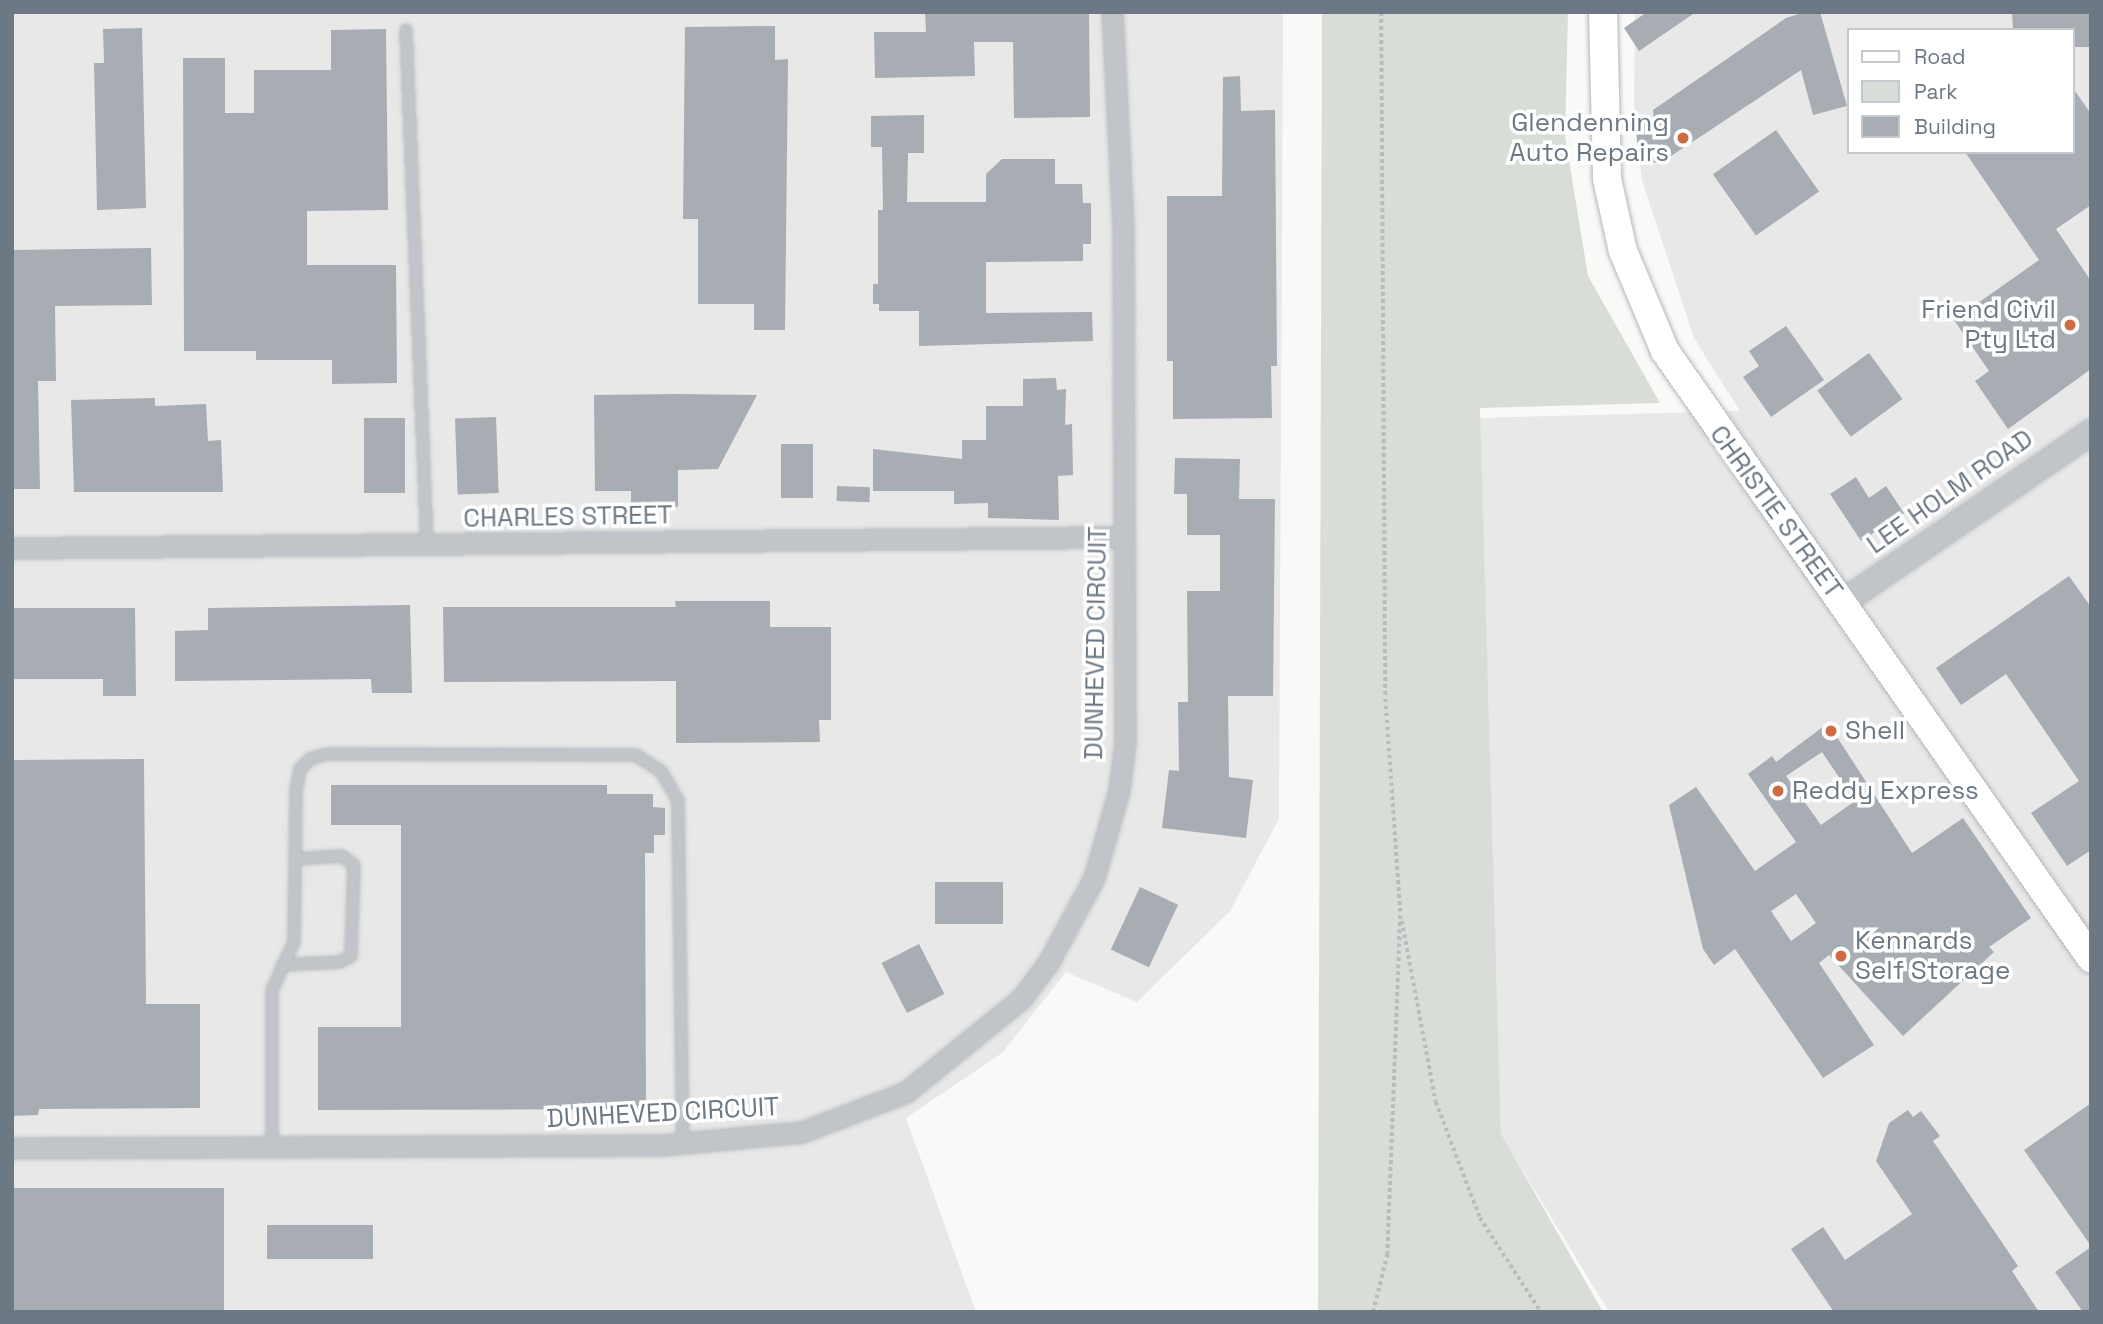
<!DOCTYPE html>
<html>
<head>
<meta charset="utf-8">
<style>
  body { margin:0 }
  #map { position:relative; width:2103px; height:1324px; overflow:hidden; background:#f9f9f7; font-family:"Space Grotesk",sans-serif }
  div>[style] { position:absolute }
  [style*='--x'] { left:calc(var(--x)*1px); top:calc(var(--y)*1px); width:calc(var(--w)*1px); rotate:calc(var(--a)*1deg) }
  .built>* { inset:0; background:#e7e8e7 }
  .green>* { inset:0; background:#d9ddd7 }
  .building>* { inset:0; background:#a7adb3; transform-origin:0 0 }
  .path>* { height:3.5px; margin-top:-1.75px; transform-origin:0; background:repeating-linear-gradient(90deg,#b9bcbe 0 3.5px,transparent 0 7px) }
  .roads { filter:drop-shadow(0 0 2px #b4b8bc) drop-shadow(0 0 2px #b4b8bc) }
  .service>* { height:10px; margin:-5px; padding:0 5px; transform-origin:5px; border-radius:5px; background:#c1c4c8 }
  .minor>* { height:19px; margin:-9.5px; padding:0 9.5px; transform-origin:9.5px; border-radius:9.5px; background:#c1c4c8 }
  .tertiary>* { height:24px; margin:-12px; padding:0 12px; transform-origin:12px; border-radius:12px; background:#c1c4c8 }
  .secondary>* { height:28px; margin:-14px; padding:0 14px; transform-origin:14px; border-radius:14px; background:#fff }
  .dots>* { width:19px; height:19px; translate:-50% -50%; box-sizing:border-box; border:4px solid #fff; border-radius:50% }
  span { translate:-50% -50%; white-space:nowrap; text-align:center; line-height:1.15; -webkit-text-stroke:7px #fff; paint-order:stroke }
  .poi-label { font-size:26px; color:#6c7884 }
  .right { translate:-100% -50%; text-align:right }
  .left { translate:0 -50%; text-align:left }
  .street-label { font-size:26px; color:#6c7884 }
  .frame { position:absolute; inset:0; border:14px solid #6c7884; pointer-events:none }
  .legend { position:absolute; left:1847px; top:28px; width:228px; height:126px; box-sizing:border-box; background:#fff; border:2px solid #c4c9ce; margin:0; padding:9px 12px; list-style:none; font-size:21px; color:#6c7884 }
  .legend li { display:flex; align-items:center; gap:14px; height:35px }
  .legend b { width:35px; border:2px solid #c4c9ce }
</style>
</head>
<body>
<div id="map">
  <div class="built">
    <div style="clip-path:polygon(12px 12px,1283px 12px,1279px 819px,1230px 911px,1137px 1002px,1066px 972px,1002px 1053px,906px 1118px,976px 1312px,12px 1312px)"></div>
    <div style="clip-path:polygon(evenodd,1635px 12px,2091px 12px,2091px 1312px,1609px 1312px,1501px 1135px,1480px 418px,1740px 411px,1694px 338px,1642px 180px,1634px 118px,1635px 12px,1849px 30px,2073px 30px,2073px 152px,1849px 152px,1849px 30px)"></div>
  </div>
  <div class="green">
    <div style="clip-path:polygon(1322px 12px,1568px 12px,1565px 136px,1588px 276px,1660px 403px,1480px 408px,1501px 1134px,1603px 1312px,1318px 1312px)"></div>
  </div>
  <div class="building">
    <div style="clip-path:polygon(925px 12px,1089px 12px,1090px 117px,1014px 118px,1013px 42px,974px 42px,975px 76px,875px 78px,874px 32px,926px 32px)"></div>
    <div style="clip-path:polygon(1647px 12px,1696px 12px,1639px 51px,1624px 28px)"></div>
    <div style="clip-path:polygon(1805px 12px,1820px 12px,1847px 106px,1813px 115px,1801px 70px,1662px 162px,1640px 164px,1635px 123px,1654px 121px,1653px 110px,1786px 18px)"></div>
    <div style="clip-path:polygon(2012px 12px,2091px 12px,2091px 47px,2073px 47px,2073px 30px,2013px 30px)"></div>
    <div style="clip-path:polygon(775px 26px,775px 60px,788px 59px,785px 330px,754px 330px,754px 304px,698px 304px,698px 219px,683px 219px,685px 27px)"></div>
    <div style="clip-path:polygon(142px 28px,146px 208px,97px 210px,94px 63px,104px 63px,103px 29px)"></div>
    <div style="clip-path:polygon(386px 29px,388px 210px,307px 211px,307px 265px,396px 265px,397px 383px,332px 384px,332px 360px,256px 360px,256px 351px,184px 351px,183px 58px,225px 58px,225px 113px,254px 113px,254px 70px,331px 70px,331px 30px)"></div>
    <div style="clip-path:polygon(1240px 76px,1241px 111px,1275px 110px,1277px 366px,1271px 366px,1272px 418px,1173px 419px,1173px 361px,1167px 361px,1167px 196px,1222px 196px,1223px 77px)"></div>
    <div style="clip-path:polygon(2073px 88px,2091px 114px,2091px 205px,2056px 229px,2091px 281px,2091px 369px,2008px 429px,1975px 381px,1989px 371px,1954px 320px,2039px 260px,1965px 152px,2073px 152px)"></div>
    <div style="clip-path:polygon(924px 115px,924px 153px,908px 153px,907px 202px,986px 202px,986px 174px,1002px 159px,1055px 159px,1055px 184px,1082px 184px,1083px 203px,1091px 203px,1091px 244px,1083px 244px,1083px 261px,986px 262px,986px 313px,1092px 312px,1093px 341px,919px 346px,919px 311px,879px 311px,879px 304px,873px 304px,873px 284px,878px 284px,878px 210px,883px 210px,882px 147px,871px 147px,871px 116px)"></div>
    <div style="left:1776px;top:130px;width:75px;height:77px;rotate:55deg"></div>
    <div style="clip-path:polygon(151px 248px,152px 305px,55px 306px,56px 381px,38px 381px,40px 489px,12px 489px,12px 250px)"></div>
    <div style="clip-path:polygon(1786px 326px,1824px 380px,1771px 417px,1743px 377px,1759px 366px,1749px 351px)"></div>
    <div style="left:1869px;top:353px;width:57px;height:64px;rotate:54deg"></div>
    <div style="clip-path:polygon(1056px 378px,1057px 390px,1066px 389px,1065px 425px,1072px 424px,1073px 475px,1058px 476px,1059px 520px,988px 518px,988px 503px,954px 504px,954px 491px,873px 491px,873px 449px,962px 459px,962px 440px,986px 440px,986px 406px,1023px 406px,1023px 379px)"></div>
    <div style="clip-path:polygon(677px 394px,757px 395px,718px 469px,678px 470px,678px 507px,631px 508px,631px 491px,595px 491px,594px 395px)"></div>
    <div style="clip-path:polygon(155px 398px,155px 406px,206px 404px,208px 441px,221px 440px,223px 492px,74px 492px,71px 400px)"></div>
    <div style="left:496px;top:417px;width:76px;height:41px;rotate:88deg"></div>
    <div style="left:364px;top:418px;width:41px;height:75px"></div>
    <div style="left:781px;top:444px;width:32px;height:54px"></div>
    <div style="clip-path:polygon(1175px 458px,1240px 459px,1239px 499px,1275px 499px,1273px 696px,1228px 696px,1229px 777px,1253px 780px,1246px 838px,1162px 828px,1169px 770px,1179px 771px,1178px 702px,1188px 702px,1187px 591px,1220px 591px,1220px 535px,1187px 535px,1187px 494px,1174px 494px)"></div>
    <div style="clip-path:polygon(1856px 477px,1869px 498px,1886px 486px,1904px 513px,1861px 541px,1830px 494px)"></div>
    <div style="left:837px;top:486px;width:33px;height:15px;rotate:2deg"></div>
    <div style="clip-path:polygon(2069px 576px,2091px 607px,2091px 850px,2067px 866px,2031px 813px,2079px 781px,2006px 674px,1961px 705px,1936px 668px)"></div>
    <div style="clip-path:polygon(675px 601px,770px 601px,770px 627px,831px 627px,831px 720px,819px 720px,820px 742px,676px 743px,676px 681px,444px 682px,443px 607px,676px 607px)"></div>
    <div style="clip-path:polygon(410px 605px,412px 693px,372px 693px,371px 679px,175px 681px,175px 631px,208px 630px,208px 608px)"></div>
    <div style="clip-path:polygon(12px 608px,135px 608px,136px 696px,103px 696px,103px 679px,12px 679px)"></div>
    <div style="clip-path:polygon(evenodd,1828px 723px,1912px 853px,1963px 818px,2031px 918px,1989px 947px,1994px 952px,1903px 1036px,1829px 955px,1819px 963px,1874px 1045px,1823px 1078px,1735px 949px,1714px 965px,1703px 949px,1669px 805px,1696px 787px,1755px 871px,1796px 842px,1748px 774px,1772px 756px,1776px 762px,1828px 723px,1822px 752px,1855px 801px,1821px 825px,1786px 776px,1822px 752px,1828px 723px,1796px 894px,1816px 923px,1791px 941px,1771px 911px,1796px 894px)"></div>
    <div style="clip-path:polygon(144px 759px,146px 1004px,200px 1004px,200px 1108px,39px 1109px,38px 1115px,12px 1116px,12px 760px)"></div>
    <div style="clip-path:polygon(331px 785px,607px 785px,607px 794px,653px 794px,653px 807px,665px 808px,665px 835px,654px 835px,654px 853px,645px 853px,646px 1109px,318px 1110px,318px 1027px,401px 1027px,401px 825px,331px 825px)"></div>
    <div style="left:935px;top:882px;width:68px;height:42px"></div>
    <div style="left:1140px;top:887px;width:42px;height:69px;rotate:25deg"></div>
    <div style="left:919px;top:944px;width:56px;height:42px;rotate:63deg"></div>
    <div style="clip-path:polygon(2091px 1103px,2091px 1246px,2024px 1150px)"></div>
    <div style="clip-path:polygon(1908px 1110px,1913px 1117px,1921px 1111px,1940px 1136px,1933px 1141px,2018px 1266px,2012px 1271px,2039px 1312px,1834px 1312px,1791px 1249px,1823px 1227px,1845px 1260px,1912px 1214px,1876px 1161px,1889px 1123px)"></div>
    <div style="left:224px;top:1188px;width:124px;height:212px;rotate:90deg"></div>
    <div style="left:373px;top:1225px;width:34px;height:106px;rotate:90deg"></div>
    <div style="clip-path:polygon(2091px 1247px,2091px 1312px,2083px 1312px,2055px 1272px)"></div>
  </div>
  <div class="path">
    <div style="--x:1402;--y:921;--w:184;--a:79.4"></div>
    <div style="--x:1436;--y:1102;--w:124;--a:69.2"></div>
    <div style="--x:1480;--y:1218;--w:112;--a:57"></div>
    <div style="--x:1373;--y:1312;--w:59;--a:-76.2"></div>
    <div style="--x:1387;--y:1255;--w:343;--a:-87.8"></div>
    <div style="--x:1400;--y:912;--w:218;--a:-94"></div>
    <div style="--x:1385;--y:695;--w:683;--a:-90.34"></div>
  </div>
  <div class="roads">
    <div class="service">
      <div style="--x:406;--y:30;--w:515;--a:87.66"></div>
      <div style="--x:282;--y:965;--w:58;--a:-3"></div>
      <div style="--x:340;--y:962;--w:13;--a:-29"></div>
      <div style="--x:351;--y:956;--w:91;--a:-88.1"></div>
      <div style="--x:354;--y:865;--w:15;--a:-143"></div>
      <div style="--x:342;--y:856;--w:46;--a:176.3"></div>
      <div style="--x:272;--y:1147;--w:157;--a:-90"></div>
      <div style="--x:272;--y:990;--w:53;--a:-65.4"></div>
      <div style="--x:294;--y:942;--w:152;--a:-89.2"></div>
      <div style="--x:296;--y:790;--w:21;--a:-79"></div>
      <div style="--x:300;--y:769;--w:14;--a:-45"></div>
      <div style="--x:310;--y:759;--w:18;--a:-16"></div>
      <div style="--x:327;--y:754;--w:309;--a:0.2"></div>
      <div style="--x:636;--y:755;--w:30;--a:33"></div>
      <div style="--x:661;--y:771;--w:34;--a:60"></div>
      <div style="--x:678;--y:800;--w:343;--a:89.2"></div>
    </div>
    <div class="minor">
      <div style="--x:12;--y:548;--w:1112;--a:-0.57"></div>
      <div style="--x:12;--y:1148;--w:650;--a:-0.26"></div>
      <div style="--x:662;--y:1145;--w:141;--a:-5.3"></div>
      <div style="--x:802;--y:1132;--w:111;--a:-21"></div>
      <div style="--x:906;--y:1092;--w:148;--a:-39"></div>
      <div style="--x:1021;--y:999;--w:45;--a:-53.1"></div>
      <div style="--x:1048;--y:963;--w:97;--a:-61.6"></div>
      <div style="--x:1094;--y:878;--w:91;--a:-74.1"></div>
      <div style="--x:1119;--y:790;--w:48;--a:-82.9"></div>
      <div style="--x:1125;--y:742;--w:515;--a:-90.22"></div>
      <div style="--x:1123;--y:227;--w:215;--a:-92.9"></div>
    </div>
    <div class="tertiary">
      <div style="--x:1843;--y:602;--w:301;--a:-34.4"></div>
    </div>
    <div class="secondary">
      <div style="--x:1603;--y:12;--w:167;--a:88.6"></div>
      <div style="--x:1607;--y:179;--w:74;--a:77.5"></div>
      <div style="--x:1623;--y:251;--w:108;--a:67.2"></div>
      <div style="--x:1665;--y:351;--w:742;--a:54.94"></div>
    </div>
  </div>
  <div class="dots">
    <div style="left:1683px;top:138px;background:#cd6b43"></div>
    <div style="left:2070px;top:325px;background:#cd6b43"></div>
    <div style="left:1831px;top:731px;background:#cd6b43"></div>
    <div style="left:1778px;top:791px;background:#cd6b43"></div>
    <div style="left:1841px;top:956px;background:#cd6b43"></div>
  </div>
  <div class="poi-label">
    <span class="right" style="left:1669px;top:138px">Glendenning<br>Auto Repairs</span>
    <span class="right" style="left:2056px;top:325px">Friend Civil<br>Pty Ltd</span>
    <span class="left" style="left:1845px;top:731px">Shell</span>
    <span class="left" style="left:1792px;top:791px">Reddy Express</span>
    <span class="left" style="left:1855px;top:956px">Kennards<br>Self Storage</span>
  </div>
  <div class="street-label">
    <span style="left:1950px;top:492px;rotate:-35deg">LEE HOLM ROAD</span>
    <span style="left:1776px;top:512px;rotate:54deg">CHRISTIE STREET</span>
    <span style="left:568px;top:517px;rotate:-1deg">CHARLES STREET</span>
    <span style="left:1096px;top:643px;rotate:-89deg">DUNHEVED CIRCUIT</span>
    <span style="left:663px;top:1113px;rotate:-3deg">DUNHEVED CIRCUIT</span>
  </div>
  <div class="frame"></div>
  <ul class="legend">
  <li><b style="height:9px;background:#fff"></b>Road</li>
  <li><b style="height:19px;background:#d9ddd7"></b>Park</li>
  <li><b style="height:19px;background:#a7adb3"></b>Building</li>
  </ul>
</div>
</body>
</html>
